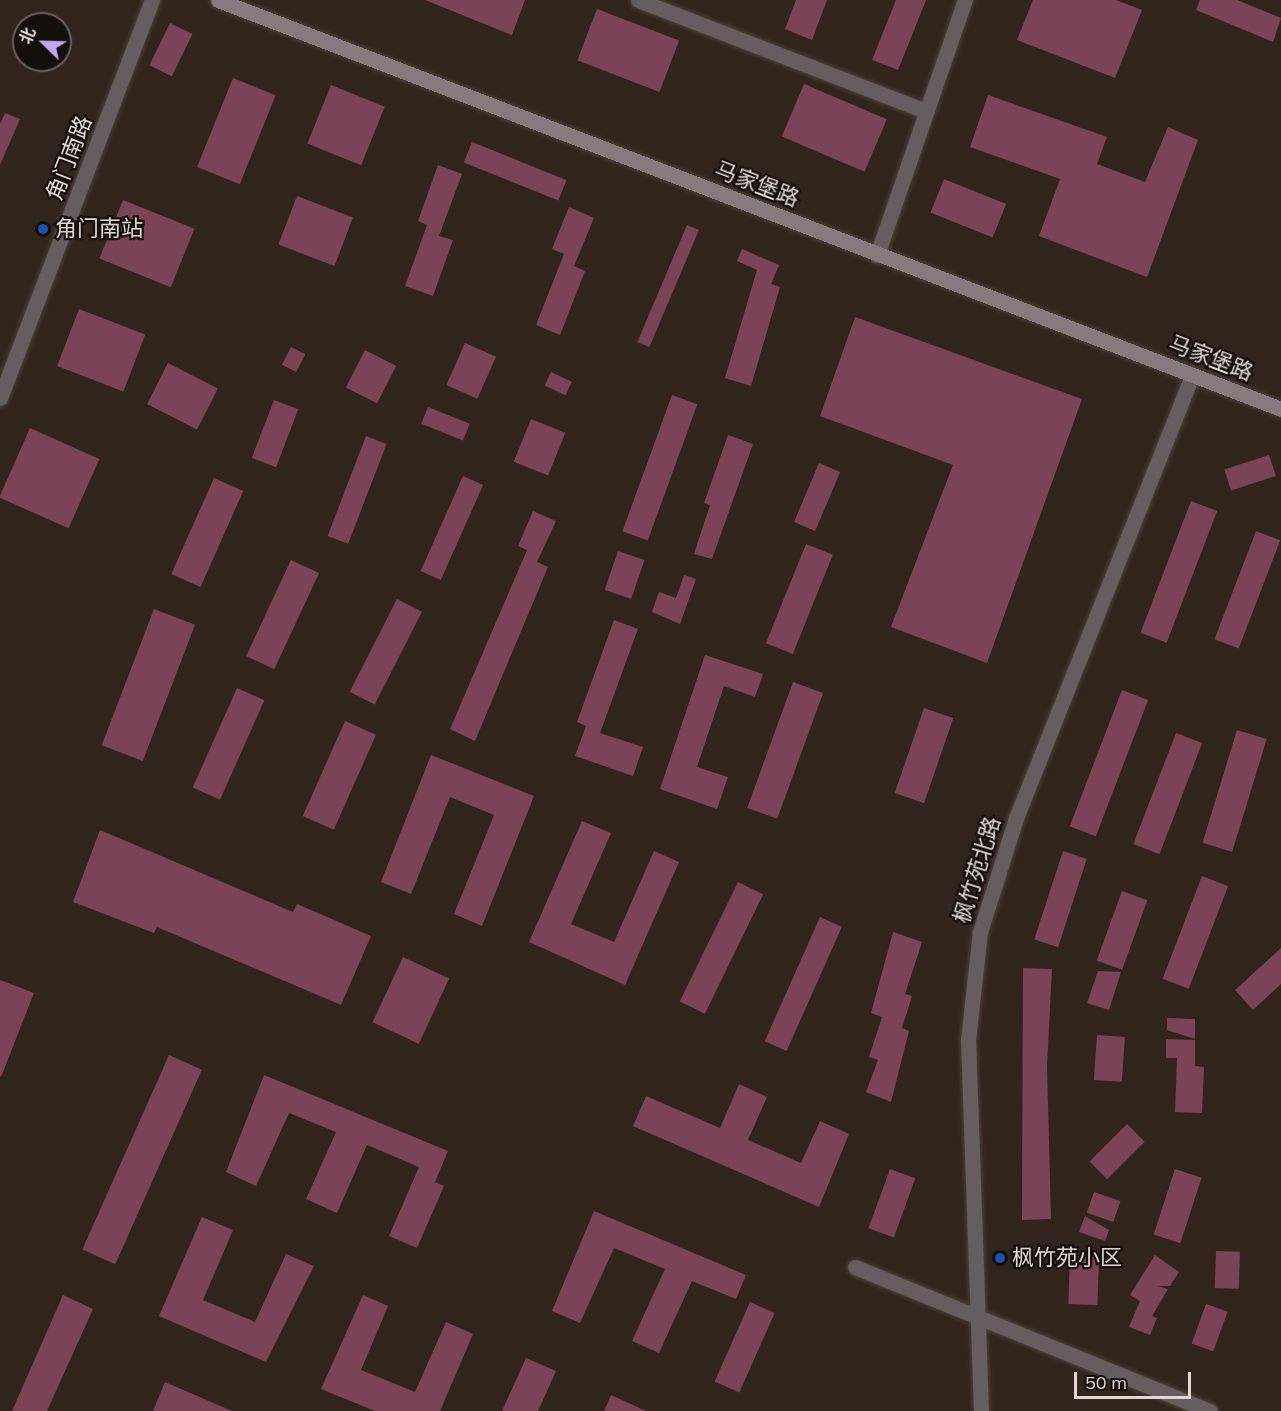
<!DOCTYPE html>
<html>
<head>
<meta charset="utf-8">
<style>
  body { margin:0 }
  #map { position:relative; width:1281px; height:1411px; overflow:hidden; background:#31241d; font-family:Mulish,"Noto Sans SC",sans-serif }
  div>[style] { position:absolute }
  [style*='--x'] { left:calc(var(--x)*1px); top:calc(var(--y)*1px); width:calc(var(--w)*1px); rotate:calc(var(--a)*1deg) }
  .building>* { inset:0; background:#7a4456; transform-origin:0 0 }
  .roads { filter:drop-shadow(0 0 2px #4d413a) drop-shadow(0 0 2px #4d413a) }
  .minor>* { height:15px; margin:-7.5px; padding:0 7.5px; transform-origin:7.5px; border-radius:7.5px; background:#655d5e }
  .tertiary>* { height:15px; margin:-7.5px; padding:0 7.5px; transform-origin:7.5px; border-radius:7.5px; background:#655d5e }
  .secondary>* { height:15px; margin:-7.5px; padding:0 7.5px; transform-origin:7.5px; border-radius:7.5px; background:#877a7d }
  .dots>* { width:16px; height:16px; translate:-50% -50%; box-sizing:border-box; border:3px solid #150f0c; border-radius:50% }
  span { translate:-50% -50%; white-space:nowrap; text-align:center; line-height:1.15; -webkit-text-stroke:4.5px #150f0c; paint-order:stroke }
  .street-label { font-size:22px; color:#e1d8d3 }
  .poi-label { font-size:22px; color:#e1d8d3 }
  .left { translate:0 -50%; text-align:left }
  .north { position:absolute; left:12px; top:12px; width:60px; height:60px; box-sizing:border-box; background:#150f0c; border:2px solid #675f5c; border-radius:50%; rotate:293deg; font-size:16px; font-weight:700; line-height:24px; text-align:center; color:#e1d8d3 }
  .north::after { content:''; display:block; margin:auto; width:21px; height:27px; background:#c0a8f4; clip-path:polygon(50% 0,100% 100%,50% 72%,0 100%) }
  .scale { position:absolute; left:1074px; top:1372px; width:117px; height:27px; box-sizing:border-box; border:3px solid #e1d8d3; border-top:0; padding-left:8px; font-size:18px; line-height:21px; white-space:nowrap; color:#e1d8d3; -webkit-text-stroke:4px #150f0c; paint-order:stroke }
</style>
</head>
<body>
<div id="map">
  <div class="building">
    <div style="clip-path:polygon(425px 0,525px 0,512px 35px)"></div>
    <div style="clip-path:polygon(796px 0,827px 0,812px 40px,785px 29px)"></div>
    <div style="clip-path:polygon(896px 0,926px 0,898px 70px,872px 60px)"></div>
    <div style="clip-path:polygon(1033px 0,1116px 0,1142px 10px,1115px 78px,1017px 40px)"></div>
    <div style="clip-path:polygon(1200px 0,1237px 0,1281px 18px,1273px 42px,1196px 10px)"></div>
    <div style="left:597px;top:9px;width:88px;height:55px;rotate:21deg"></div>
    <div style="left:170px;top:23px;width:25px;height:47px;rotate:26deg"></div>
    <div style="left:233px;top:78px;width:46px;height:96px;rotate:22deg"></div>
    <div style="left:804px;top:84px;width:90px;height:57px;rotate:23deg"></div>
    <div style="left:331px;top:85px;width:58px;height:63px;rotate:22deg"></div>
    <div style="clip-path:polygon(988px 95px,1107px 137px,1097px 164px,1145px 182px,1168px 127px,1198px 140px,1147px 277px,1039px 236px,1060px 179px,970px 147px)"></div>
    <div style="clip-path:polygon(5px 113px,20px 119px,0 165px,0 124px)"></div>
    <div style="left:472px;top:142px;width:102px;height:22px;rotate:22deg"></div>
    <div style="clip-path:polygon(438px 165px,462px 174px,439px 236px,453px 240px,433px 296px,405px 286px,427px 225px,418px 221px)"></div>
    <div style="left:944px;top:179px;width:67px;height:36px;rotate:22deg"></div>
    <div style="left:297px;top:196px;width:60px;height:52px;rotate:21deg"></div>
    <div style="left:123px;top:200px;width:77px;height:63px;rotate:22deg"></div>
    <div style="clip-path:polygon(569px 207px,594px 218px,574px 266px,585px 271px,560px 335px,536px 325px,564px 254px,552px 249px)"></div>
    <div style="left:687px;top:225px;width:13px;height:127px;rotate:23deg"></div>
    <div style="clip-path:polygon(742px 249px,779px 265px,771px 284px,780px 287px,751px 386px,725px 378px,757px 270px,737px 261px)"></div>
    <div style="left:79px;top:309px;width:71px;height:61px;rotate:21deg"></div>
    <div style="clip-path:polygon(855px 317px,1082px 399px,987px 663px,891px 627px,953px 465px,820px 416px)"></div>
    <div style="left:465px;top:343px;width:34px;height:46px;rotate:24deg"></div>
    <div style="left:291px;top:347px;width:16px;height:20px;rotate:27deg"></div>
    <div style="left:365px;top:350px;width:35px;height:42px;rotate:27deg"></div>
    <div style="left:168px;top:363px;width:56px;height:46px;rotate:27deg"></div>
    <div style="left:551px;top:372px;width:23px;height:15px;rotate:25deg"></div>
    <div style="left:672px;top:395px;width:27px;height:145px;rotate:20deg"></div>
    <div style="left:274px;top:400px;width:26px;height:62px;rotate:21deg"></div>
    <div style="left:428px;top:407px;width:45px;height:18px;rotate:22deg"></div>
    <div style="left:531px;top:419px;width:37px;height:46px;rotate:22deg"></div>
    <div style="left:30px;top:428px;width:76px;height:76px;rotate:24deg"></div>
    <div style="clip-path:polygon(728px 435px,753px 444px,712px 559px,694px 554px,710px 505px,704px 503px)"></div>
    <div style="left:366px;top:436px;width:22px;height:107px;rotate:21deg"></div>
    <div style="left:1269px;top:455px;width:22px;height:47px;rotate:72deg"></div>
    <div style="left:819px;top:463px;width:23px;height:64px;rotate:23deg"></div>
    <div style="left:463px;top:476px;width:22px;height:104px;rotate:24deg"></div>
    <div style="left:214px;top:478px;width:32px;height:105px;rotate:24deg"></div>
    <div style="left:1191px;top:501px;width:28px;height:141px;rotate:21deg"></div>
    <div style="clip-path:polygon(533px 511px,556px 521px,537px 562px,548px 567px,475px 741px,450px 729px,527px 550px,518px 546px)"></div>
    <div style="left:1256px;top:531px;width:26px;height:116px;rotate:21deg"></div>
    <div style="left:806px;top:544px;width:29px;height:107px;rotate:22deg"></div>
    <div style="left:618px;top:551px;width:28px;height:41px;rotate:19deg"></div>
    <div style="left:291px;top:560px;width:31px;height:106px;rotate:25deg"></div>
    <div style="clip-path:polygon(684px 575px,696px 579px,680px 624px,652px 612px,659px 592px,676px 598px)"></div>
    <div style="left:397px;top:599px;width:28px;height:104px;rotate:27deg"></div>
    <div style="left:154px;top:609px;width:44px;height:146px;rotate:21deg"></div>
    <div style="clip-path:polygon(614px 620px,638px 629px,600px 733px,643px 747px,633px 776px,575px 756px,586px 726px,577px 722px)"></div>
    <div style="clip-path:polygon(705px 655px,763px 674px,755px 697px,724px 686px,697px 767px,728px 777px,717px 809px,660px 789px)"></div>
    <div style="left:793px;top:682px;width:32px;height:134px;rotate:20deg"></div>
    <div style="left:237px;top:688px;width:30px;height:109px;rotate:24deg"></div>
    <div style="left:1122px;top:690px;width:28px;height:146px;rotate:21deg"></div>
    <div style="left:924px;top:708px;width:31px;height:90px;rotate:19deg"></div>
    <div style="left:345px;top:721px;width:34px;height:104px;rotate:24deg"></div>
    <div style="left:1237px;top:730px;width:31px;height:118px;rotate:17deg"></div>
    <div style="left:1176px;top:733px;width:28px;height:119px;rotate:21deg"></div>
    <div style="clip-path:polygon(431px 755px,534px 796px,482px 926px,454px 914px,494px 815px,450px 797px,411px 894px,381px 882px)"></div>
    <div style="clip-path:polygon(582px 821px,611px 833px,571px 924px,614px 942px,654px 851px,679px 862px,625px 985px,529px 942px)"></div>
    <div style="clip-path:polygon(100px 830px,293px 912px,297px 904px,371px 936px,341px 1005px,157px 927px,154px 933px,73px 902px)"></div>
    <div style="left:1063px;top:851px;width:25px;height:93px;rotate:18deg"></div>
    <div style="left:1202px;top:876px;width:28px;height:110px;rotate:21deg"></div>
    <div style="left:738px;top:882px;width:28px;height:133px;rotate:26deg"></div>
    <div style="left:1122px;top:891px;width:27px;height:74px;rotate:20deg"></div>
    <div style="left:820px;top:917px;width:24px;height:136px;rotate:24deg"></div>
    <div style="clip-path:polygon(893px 932px,922px 942px,905px 994px,912px 996px,902px 1028px,909px 1031px,891px 1102px,866px 1092px,878px 1060px,869px 1057px,882px 1017px,871px 1013px)"></div>
    <div style="clip-path:polygon(1281px 948px,1281px 984px,1253px 1010px,1235px 990px)"></div>
    <div style="left:403px;top:957px;width:51px;height:72px;rotate:25deg"></div>
    <div style="clip-path:polygon(1023px 968px,1052px 969px,1047px 1066px,1051px 1219px,1022px 1220px)"></div>
    <div style="clip-path:polygon(1098px 971px,1121px 972px,1109px 1010px,1087px 1003px)"></div>
    <div style="clip-path:polygon(0 980px,34px 993px,1px 1077px,0 1076px)"></div>
    <div style="clip-path:polygon(1167px 1018px,1195px 1019px,1195px 1039px,1167px 1030px)"></div>
    <div style="left:1097px;top:1035px;width:28px;height:45px;rotate:4deg"></div>
    <div style="clip-path:polygon(1166px 1039px,1195px 1040px,1195px 1066px,1204px 1067px,1202px 1113px,1175px 1112px,1177px 1058px,1166px 1058px)"></div>
    <div style="left:169px;top:1055px;width:36px;height:213px;rotate:24deg"></div>
    <div style="clip-path:polygon(264px 1075px,448px 1151px,435px 1182px,444px 1186px,417px 1248px,389px 1236px,419px 1167px,367px 1145px,337px 1213px,306px 1199px,336px 1132px,289px 1113px,256px 1186px,226px 1172px)"></div>
    <div style="clip-path:polygon(739px 1084px,767px 1097px,748px 1140px,801px 1163px,820px 1121px,849px 1134px,819px 1207px,633px 1126px,646px 1096px,720px 1128px)"></div>
    <div style="left:1127px;top:1124px;width:25px;height:53px;rotate:45deg"></div>
    <div style="left:890px;top:1169px;width:27px;height:63px;rotate:20deg"></div>
    <div style="left:1175px;top:1169px;width:28px;height:69px;rotate:18deg"></div>
    <div style="left:1094px;top:1192px;width:28px;height:22px;rotate:19deg"></div>
    <div style="clip-path:polygon(594px 1211px,746px 1275px,736px 1299px,692px 1281px,659px 1353px,632px 1341px,665px 1269px,614px 1248px,580px 1323px,552px 1311px)"></div>
    <div style="clip-path:polygon(1085px 1216px,1109px 1230px,1105px 1241px,1079px 1232px)"></div>
    <div style="clip-path:polygon(202px 1217px,233px 1230px,203px 1300px,255px 1322px,286px 1254px,314px 1266px,266px 1362px,159px 1316px)"></div>
    <div style="left:1216px;top:1251px;width:24px;height:37px;rotate:2deg"></div>
    <div style="clip-path:polygon(1155px 1255px,1179px 1272px,1170px 1286px,1158px 1286px,1168px 1289px,1152px 1316px,1157px 1318px,1150px 1335px,1129px 1327px,1140px 1301px,1130px 1295px)"></div>
    <div style="left:1070px;top:1256px;width:29px;height:48px;rotate:2deg"></div>
    <div style="clip-path:polygon(63px 1295px,93px 1309px,47px 1411px,12px 1411px)"></div>
    <div style="clip-path:polygon(363px 1295px,388px 1306px,361px 1370px,415px 1392px,446px 1322px,473px 1334px,440px 1411px,375px 1411px,321px 1389px)"></div>
    <div style="left:750px;top:1302px;width:27px;height:87px;rotate:24deg"></div>
    <div style="left:1206px;top:1304px;width:23px;height:42px;rotate:20deg"></div>
    <div style="clip-path:polygon(526px 1358px,556px 1371px,538px 1411px,502px 1411px)"></div>
    <div style="clip-path:polygon(165px 1382px,232px 1411px,153px 1411px)"></div>
    <div style="clip-path:polygon(611px 1395px,646px 1411px,604px 1411px)"></div>
  </div>
  <div class="roads">
    <div class="minor">
      <div style="--x:638;--y:0;--w:309;--a:21.1"></div>
      <div style="--x:877;--y:255;--w:270;--a:-71"></div>
      <div style="--x:855;--y:1267;--w:383;--a:22.1"></div>
    </div>
    <div class="tertiary">
      <div style="--x:0;--y:398;--w:426;--a:-69.1"></div>
      <div style="--x:981;--y:1411;--w:371;--a:-92"></div>
      <div style="--x:968;--y:1040;--w:109;--a:-83.7"></div>
      <div style="--x:980;--y:932;--w:120;--a:-72.5"></div>
      <div style="--x:1016;--y:818;--w:477;--a:-68.3"></div>
    </div>
    <div class="secondary">
      <div style="--x:218;--y:0;--w:1139;--a:21.04"></div>
    </div>
  </div>
  <div class="dots">
    <div style="left:43px;top:229px;background:#1a4fb4"></div>
    <div style="left:1000px;top:1258px;background:#1a4fb4"></div>
  </div>
  <div class="street-label">
    <span style="left:69px;top:158px;rotate:-69deg">角门南路</span>
    <span style="left:757px;top:184px;rotate:21deg">马家堡路</span>
    <span style="left:1211px;top:358px;rotate:21deg">马家堡路</span>
    <span style="left:977px;top:870px;rotate:-73deg">枫竹苑北路</span>
  </div>
  <div class="poi-label">
    <span class="left" style="left:55px;top:229px">角门南站</span>
    <span class="left" style="left:1012px;top:1258px">枫竹苑小区</span>
  </div>
  <div class="north">北</div>
  <div class="scale">50 m</div>
</div>
</body>
</html>
